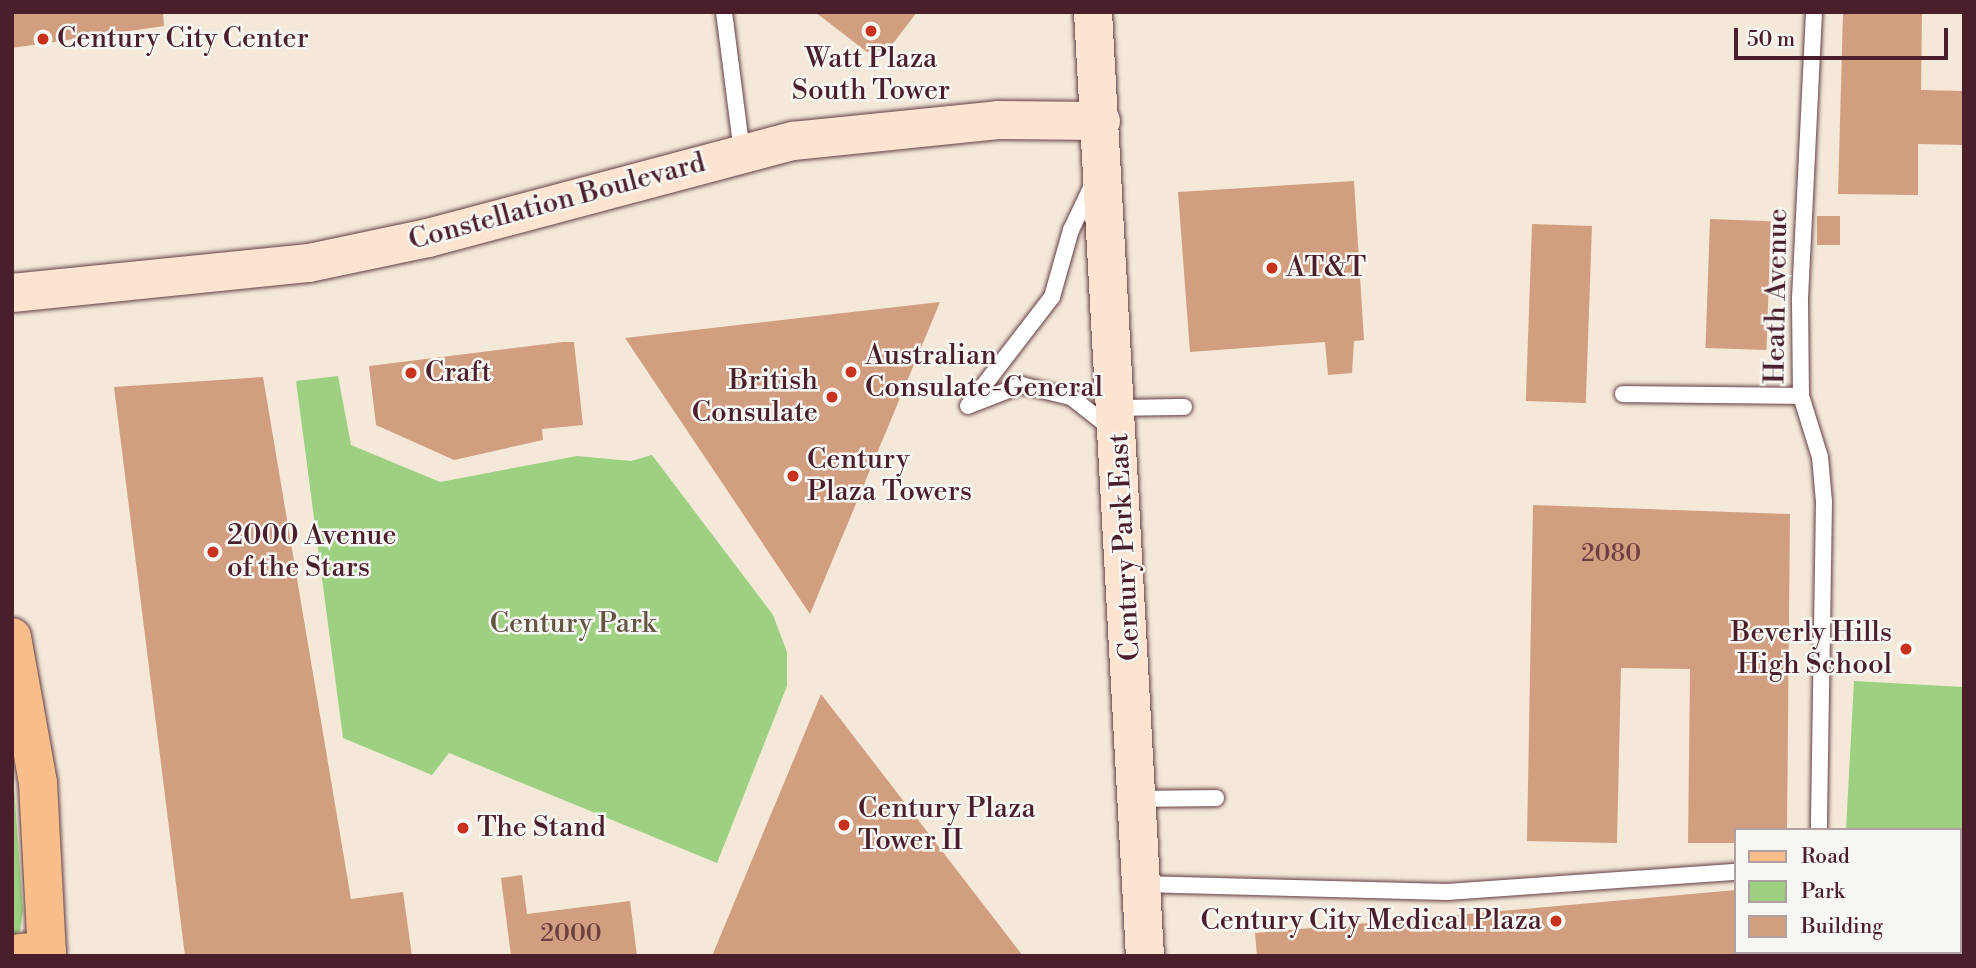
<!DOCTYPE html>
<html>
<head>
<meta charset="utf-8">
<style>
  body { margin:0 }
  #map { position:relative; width:1976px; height:968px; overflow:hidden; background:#f4e9d8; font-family:"Libre Bodoni",serif }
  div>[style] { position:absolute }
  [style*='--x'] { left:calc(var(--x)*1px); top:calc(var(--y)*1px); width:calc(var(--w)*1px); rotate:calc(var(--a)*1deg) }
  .green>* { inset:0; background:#9dd080 }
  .building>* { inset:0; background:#d29e80; transform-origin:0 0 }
  .roads { filter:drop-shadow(0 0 2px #643d45) drop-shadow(0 0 2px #643d45) }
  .lane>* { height:16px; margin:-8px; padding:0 8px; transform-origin:8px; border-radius:8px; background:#fff }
  .secondary>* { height:38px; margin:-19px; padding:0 19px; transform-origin:19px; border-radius:19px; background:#fce5d0 }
  .primary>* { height:38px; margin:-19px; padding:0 19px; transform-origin:19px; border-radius:19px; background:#f8bd89 }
  .dots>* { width:19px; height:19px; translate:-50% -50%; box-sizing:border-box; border:4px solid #f6f6f2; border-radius:50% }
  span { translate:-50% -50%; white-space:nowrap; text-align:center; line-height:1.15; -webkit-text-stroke:5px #f6f6f2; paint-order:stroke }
  .number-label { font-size:24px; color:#6c3f40 }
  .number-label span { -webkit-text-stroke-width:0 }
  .poi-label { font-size:28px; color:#4a1f2b }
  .left { translate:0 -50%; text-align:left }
  .right { translate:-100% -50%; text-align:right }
  .street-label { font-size:28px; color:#4a1f2b }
  .park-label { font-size:28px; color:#635444 }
  .frame { position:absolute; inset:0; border:14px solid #4a1f2b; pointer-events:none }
  .legend { position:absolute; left:1734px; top:828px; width:228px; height:126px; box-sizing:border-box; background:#f6f6f2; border:2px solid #b1a0a2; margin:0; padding:9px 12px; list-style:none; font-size:21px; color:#4a1f2b }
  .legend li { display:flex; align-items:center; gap:14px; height:35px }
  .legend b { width:35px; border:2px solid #b1a0a2 }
  .scale { position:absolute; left:1734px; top:28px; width:214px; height:32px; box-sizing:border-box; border:4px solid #4a1f2b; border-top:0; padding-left:9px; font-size:21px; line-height:24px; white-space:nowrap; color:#4a1f2b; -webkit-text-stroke:5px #f6f6f2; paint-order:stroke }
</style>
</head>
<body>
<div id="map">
  <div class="green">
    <div style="clip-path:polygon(338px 376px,351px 445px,440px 482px,577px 456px,631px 461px,652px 455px,773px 615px,787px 652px,787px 686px,717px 863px,449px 753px,432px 775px,343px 738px,296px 381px)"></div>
    <div style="clip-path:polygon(1854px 681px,1964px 687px,1964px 904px,1960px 830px,1846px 830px)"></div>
    <div style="clip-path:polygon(12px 760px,23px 911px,20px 931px,12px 937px)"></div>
  </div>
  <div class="building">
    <div style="clip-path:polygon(12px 12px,163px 12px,164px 26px,12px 48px)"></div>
    <div style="clip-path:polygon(815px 12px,917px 12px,888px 50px,867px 52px)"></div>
    <div style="clip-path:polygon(1843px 12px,1922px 12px,1921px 90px,1964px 91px,1964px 145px,1918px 144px,1918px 195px,1838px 194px)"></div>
    <div style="clip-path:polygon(1354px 181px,1364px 340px,1354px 341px,1352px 373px,1328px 375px,1325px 342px,1190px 352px,1178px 192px)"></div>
    <div style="left:1817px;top:216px;width:23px;height:29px"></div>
    <div style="left:1710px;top:219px;width:61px;height:129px;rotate:2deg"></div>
    <div style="left:1532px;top:224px;width:60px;height:177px;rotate:2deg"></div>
    <div style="clip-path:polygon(940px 302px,810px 614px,625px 338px)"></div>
    <div style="clip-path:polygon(563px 342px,574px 342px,583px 425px,542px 429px,543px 440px,454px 460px,376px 425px,369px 366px)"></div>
    <div style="clip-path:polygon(263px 377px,351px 899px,403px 892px,412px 956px,185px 956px,114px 387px)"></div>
    <div style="clip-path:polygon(1533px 505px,1790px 514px,1787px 830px,1736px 830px,1736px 843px,1688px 843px,1690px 669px,1621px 668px,1617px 843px,1527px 841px)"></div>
    <div style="clip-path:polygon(821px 694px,1023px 956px,712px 956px)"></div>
    <div style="clip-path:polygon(522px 875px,527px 914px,630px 901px,637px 956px,511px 956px,501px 878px)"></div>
    <div style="clip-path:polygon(1736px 890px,1736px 956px,1257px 956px,1255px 933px)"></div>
  </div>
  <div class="roads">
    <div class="lane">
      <div style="--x:724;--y:12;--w:142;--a:82.7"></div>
      <div style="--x:1814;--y:12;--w:290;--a:92.8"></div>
      <div style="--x:1800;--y:302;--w:94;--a:89.4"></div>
      <div style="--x:1801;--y:396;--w:64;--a:72.7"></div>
      <div style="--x:1820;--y:457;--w:45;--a:84.9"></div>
      <div style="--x:1824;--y:502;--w:328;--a:90.9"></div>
      <div style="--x:1623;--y:394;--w:178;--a:0.6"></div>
      <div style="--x:970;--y:405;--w:55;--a:-21.4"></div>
      <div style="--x:1021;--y:385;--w:51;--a:13.5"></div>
      <div style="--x:1071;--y:397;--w:53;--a:38.2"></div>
      <div style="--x:968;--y:406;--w:138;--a:-52.4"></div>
      <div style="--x:1052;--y:297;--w:70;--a:-74.2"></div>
      <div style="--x:1071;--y:230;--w:49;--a:-64.5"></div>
      <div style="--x:1117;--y:408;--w:67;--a:-0.9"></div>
      <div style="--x:1135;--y:799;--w:81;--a:-0.7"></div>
      <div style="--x:1140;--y:884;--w:307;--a:1.5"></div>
      <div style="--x:1447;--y:892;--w:290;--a:-4"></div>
      <div style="--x:1751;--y:956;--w:5;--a:-53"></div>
      <div style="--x:1773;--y:956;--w:4;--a:-90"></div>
      <div style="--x:1816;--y:956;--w:4;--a:-90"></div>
    </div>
    <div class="secondary">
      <div style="--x:1093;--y:12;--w:945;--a:86.85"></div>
      <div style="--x:12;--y:293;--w:299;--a:-5.8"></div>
      <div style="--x:309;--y:263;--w:122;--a:-11.9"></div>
      <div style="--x:428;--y:238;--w:378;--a:-14.9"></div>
      <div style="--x:793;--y:141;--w:206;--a:-5.8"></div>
      <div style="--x:998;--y:120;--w:103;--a:0.6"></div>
    </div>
    <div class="primary">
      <div style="--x:12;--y:637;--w:148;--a:79.9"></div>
      <div style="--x:38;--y:783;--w:173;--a:87"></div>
      <div style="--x:12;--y:954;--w:35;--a:-7"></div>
    </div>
  </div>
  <div class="dots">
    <div style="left:871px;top:31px;background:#c8321e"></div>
    <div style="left:43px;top:39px;background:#c8321e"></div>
    <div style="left:1272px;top:268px;background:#c8321e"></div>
    <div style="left:851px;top:372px;background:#c8321e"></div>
    <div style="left:411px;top:373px;background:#c8321e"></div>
    <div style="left:832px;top:397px;background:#c8321e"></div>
    <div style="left:793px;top:476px;background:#c8321e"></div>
    <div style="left:213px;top:552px;background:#c8321e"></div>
    <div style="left:1906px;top:649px;background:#c8321e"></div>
    <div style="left:844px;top:825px;background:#c8321e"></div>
    <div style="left:463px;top:828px;background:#c8321e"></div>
    <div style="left:1556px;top:921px;background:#c8321e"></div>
  </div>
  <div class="number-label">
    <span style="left:1611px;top:555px">2080</span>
    <span style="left:571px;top:935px">2000</span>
  </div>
  <div class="poi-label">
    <span class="left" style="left:57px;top:39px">Century City Center</span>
    <span style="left:871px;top:75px">Watt Plaza<br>South Tower</span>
    <span class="left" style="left:1286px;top:268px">AT&amp;T</span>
    <span class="left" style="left:865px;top:372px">Australian<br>Consulate-General</span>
    <span class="left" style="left:425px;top:373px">Craft</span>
    <span class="right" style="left:818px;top:397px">British<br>Consulate</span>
    <span class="left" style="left:807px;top:476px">Century<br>Plaza Towers</span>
    <span class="left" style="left:227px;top:552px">2000 Avenue<br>of the Stars</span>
    <span class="right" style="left:1892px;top:649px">Beverly Hills<br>High School</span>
    <span class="left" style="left:858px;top:825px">Century Plaza<br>Tower II</span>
    <span class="left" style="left:477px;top:828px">The Stand</span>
    <span class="right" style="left:1542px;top:921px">Century City Medical Plaza</span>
  </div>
  <div class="street-label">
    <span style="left:557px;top:202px;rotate:-15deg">Constellation Boulevard</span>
    <span style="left:1777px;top:296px;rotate:-89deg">Heath Avenue</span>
    <span style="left:1125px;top:547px;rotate:-93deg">Century Park East</span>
  </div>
  <div class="park-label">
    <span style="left:573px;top:624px">Century Park</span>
  </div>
  <div class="frame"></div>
  <ul class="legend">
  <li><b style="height:9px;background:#f8bd89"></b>Road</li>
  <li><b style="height:19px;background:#9dd080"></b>Park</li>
  <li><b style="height:19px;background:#d29e80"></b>Building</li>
  </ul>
  <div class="scale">50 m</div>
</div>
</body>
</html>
